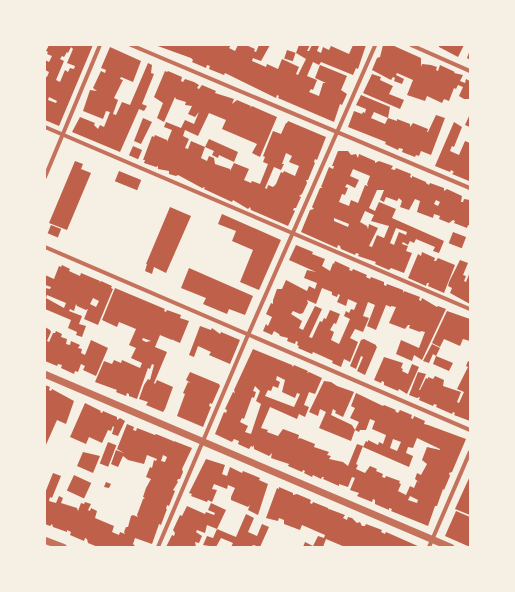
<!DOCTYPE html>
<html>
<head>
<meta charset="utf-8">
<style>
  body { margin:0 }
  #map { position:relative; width:515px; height:592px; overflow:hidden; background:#f6efe4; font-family:"Work Sans",sans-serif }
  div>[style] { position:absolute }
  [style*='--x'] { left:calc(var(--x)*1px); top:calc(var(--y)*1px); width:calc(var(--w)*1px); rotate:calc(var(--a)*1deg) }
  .building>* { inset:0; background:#bf614a; transform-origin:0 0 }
  .minor>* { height:4px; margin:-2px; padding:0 2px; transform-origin:2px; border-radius:2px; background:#c5725c }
  .tertiary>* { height:7px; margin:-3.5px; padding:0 3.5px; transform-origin:3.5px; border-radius:3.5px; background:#c5725c }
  span { translate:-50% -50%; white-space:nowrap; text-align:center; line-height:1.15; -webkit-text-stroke:3px #f6efe4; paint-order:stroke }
  .frame { position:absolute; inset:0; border:46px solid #f6efe4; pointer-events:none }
</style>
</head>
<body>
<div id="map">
  <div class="building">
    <div style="clip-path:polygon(evenodd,49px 45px,93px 45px,59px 126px,45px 120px,45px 76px,47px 77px,49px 72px,45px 70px,45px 60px,49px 62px,52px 56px,47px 54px,48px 52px,46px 51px,49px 45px,71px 47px,73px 49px,67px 63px,75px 66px,74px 69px,70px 68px,68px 72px,65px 70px,60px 82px,56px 80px,64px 61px,60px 59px,62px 56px,64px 57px,67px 52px,68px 53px,71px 47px,49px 45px,49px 97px,57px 101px,56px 103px,48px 100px,49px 97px)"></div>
    <div style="clip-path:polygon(155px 45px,231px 45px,229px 48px,235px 51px,238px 45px,246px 45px,255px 49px,254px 51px,256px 52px,259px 45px,270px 45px,261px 61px,253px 58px,252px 61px,266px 67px,267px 64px,278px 69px,282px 59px,299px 67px,296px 74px,298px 75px,306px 59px,296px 53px,299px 45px,310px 45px,307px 51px,309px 51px,312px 45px,317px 45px,319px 46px,317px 51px,321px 53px,323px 47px,329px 50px,331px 46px,349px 54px,353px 45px,366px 45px,358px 69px,356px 68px,353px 75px,321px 62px,319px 65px,313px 62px,307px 76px,317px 80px,313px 90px,311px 89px,309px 92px,319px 96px,323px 83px,326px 83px,315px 78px,320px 65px,347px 76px,341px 90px,347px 94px,342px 105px,340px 104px,334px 122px,278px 98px,279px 96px,277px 95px,276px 98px,225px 73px,224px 75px,209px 69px,210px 66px,207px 65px,206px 68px,192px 62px,193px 60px,191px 58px)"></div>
    <div style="clip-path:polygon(383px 45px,392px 45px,421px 58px,421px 67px,422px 64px,431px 65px,437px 67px,436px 70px,438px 71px,440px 65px,455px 72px,454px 73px,463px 75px,460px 81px,465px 83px,466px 79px,470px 81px,470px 99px,464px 99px,459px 96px,463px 87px,458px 85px,456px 89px,454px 88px,449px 101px,444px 99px,442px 103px,427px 96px,425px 101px,407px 95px,413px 80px,397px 73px,396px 75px,404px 79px,402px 84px,394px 81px,395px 78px,393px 77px,391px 80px,372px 70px,377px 58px,380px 57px)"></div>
    <div style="clip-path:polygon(439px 45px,464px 45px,458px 57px,439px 47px)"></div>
    <div style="clip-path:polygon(110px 47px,141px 61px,133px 82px,121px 77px,120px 79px,123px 80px,114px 98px,118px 100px,113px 114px,116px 115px,122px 102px,130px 105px,148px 63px,152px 65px,151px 73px,154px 74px,142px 104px,147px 106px,144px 111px,139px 109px,120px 152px,72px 132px,80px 117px,95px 123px,94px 125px,98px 129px,100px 125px,104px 127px,110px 112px,106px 111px,103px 119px,83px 111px,90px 90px,97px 91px,93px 88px,101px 71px,105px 73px,106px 70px,101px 68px)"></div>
    <div style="left:287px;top:50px;width:9px;height:9px;rotate:18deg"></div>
    <div style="clip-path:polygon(470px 50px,470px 60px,467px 58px)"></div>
    <div style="clip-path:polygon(evenodd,165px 71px,167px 72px,168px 71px,182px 77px,181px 81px,183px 82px,185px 79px,194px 82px,199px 85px,197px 88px,199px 89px,202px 85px,216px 91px,215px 93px,234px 99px,232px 104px,237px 100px,251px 106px,250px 108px,252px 106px,277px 117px,260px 157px,252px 153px,257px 144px,222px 129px,226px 120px,209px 113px,198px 136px,185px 130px,183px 136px,189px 139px,185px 148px,188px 149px,191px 141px,205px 147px,201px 158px,207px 161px,209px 156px,214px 158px,215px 164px,230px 169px,230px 171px,234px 163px,249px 169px,244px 180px,251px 183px,252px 181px,260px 184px,268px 164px,263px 162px,265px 157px,263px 156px,273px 131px,281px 134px,286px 123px,287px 123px,288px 121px,326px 137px,317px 160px,315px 159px,314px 162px,315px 163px,308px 180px,306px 180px,307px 183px,302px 194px,299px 196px,301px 197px,296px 208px,294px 208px,293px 210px,295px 211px,288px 226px,251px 210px,250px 207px,248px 209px,233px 200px,232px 202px,204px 189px,205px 187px,202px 188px,178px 175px,176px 176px,169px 174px,169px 171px,158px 169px,158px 166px,156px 167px,144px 163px,145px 160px,143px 160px,152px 136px,154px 137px,155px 135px,167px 140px,167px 142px,172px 130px,164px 127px,166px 122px,181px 128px,185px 120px,194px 124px,199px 112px,195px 117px,188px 114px,192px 106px,185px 105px,186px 102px,176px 99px,175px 97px,164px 122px,157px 118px,163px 103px,154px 97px,165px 71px,286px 153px,292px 156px,289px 162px,299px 166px,295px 176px,284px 171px,283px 173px,281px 172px,276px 184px,273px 187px,268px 185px,267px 189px,265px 188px,274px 167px,281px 170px,284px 164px,282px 164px,286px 153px)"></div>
    <div style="clip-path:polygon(372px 74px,381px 77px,380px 80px,393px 86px,389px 94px,404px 100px,400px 109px,363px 93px)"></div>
    <div style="clip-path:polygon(361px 95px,390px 107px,388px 118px,374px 112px,371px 118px,385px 124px,388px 118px,397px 121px,397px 119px,410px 124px,410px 127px,413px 123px,428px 129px,427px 132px,428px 132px,436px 115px,445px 118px,431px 155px,421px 151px,419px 156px,416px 155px,415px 157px,402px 152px,403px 149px,399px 148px,398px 150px,385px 144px,386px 142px,348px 127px,354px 111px,362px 114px,363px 112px,365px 113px,366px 109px,356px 105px)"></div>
    <div style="clip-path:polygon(470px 114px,470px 127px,465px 125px)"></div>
    <div style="clip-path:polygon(143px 118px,152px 122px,141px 144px,134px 141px)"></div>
    <div style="clip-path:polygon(454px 122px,462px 127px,454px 147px,452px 146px,450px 151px,459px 155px,465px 141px,470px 143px,469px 181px,452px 174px,454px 172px,451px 170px,450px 172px,435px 166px)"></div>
    <div style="clip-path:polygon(209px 139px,238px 152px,234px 162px,219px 155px,218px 158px,212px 155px,214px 151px,205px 147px)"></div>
    <div style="left:133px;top:146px;width:10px;height:10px;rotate:24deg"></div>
    <div style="clip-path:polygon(evenodd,338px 151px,348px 151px,351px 155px,356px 154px,358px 158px,359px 154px,375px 161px,375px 163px,379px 161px,393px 166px,391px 169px,395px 170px,396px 168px,411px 174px,410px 177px,412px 178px,412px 176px,426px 182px,426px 183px,429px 185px,430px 183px,444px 188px,444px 191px,447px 189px,462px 196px,461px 202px,463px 202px,464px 199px,470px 200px,470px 226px,468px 225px,467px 228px,454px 223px,455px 221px,453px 220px,449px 223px,439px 219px,440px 216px,434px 214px,433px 218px,417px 212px,420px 201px,415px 199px,409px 210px,400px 207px,402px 201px,399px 198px,397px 201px,386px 197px,384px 202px,380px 200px,384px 190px,377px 190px,369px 208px,375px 211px,379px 202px,396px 209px,392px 218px,444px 241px,439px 253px,433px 251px,435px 247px,416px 239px,414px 243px,410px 241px,408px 245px,403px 242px,402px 244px,408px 246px,406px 251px,412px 253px,404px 273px,391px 268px,389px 270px,375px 264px,376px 262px,358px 256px,359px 254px,356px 253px,355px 255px,341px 249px,340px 246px,338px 245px,337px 248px,301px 232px,310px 210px,314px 209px,312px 207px,320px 188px,323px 188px,321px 187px,329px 167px,333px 169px,334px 166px,332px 166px,338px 151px,353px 169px,370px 176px,367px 184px,368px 186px,365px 185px,358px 203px,351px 200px,349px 206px,339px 202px,342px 194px,345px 195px,348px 188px,345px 187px,347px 184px,355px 188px,359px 180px,350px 176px,353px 169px,338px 151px,436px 200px,440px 202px,438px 206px,434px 204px,436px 200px,338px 151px,365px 211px,374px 215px,371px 221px,389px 226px,384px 238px,377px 235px,372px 247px,369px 246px,378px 228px,369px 224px,368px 229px,367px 226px,360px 222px,365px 211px,338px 151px,334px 218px,349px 224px,348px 227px,334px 221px,334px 218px,338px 151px,396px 228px,407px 232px,406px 235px,399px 232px,394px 245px,390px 243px,396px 228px)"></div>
    <div style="clip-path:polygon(75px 161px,83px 164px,81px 169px,91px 173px,67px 230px,49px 223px)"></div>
    <div style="left:119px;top:171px;width:24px;height:11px;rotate:22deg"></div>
    <div style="clip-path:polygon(170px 207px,191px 216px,166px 273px,154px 267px,152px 274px,145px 271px,147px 264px,146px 264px)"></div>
    <div style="clip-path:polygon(222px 214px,281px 240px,259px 290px,240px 282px,253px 250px,232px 241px,236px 231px,218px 224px)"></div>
    <div style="left:51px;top:225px;width:11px;height:9px;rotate:22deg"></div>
    <div style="left:453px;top:232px;width:14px;height:12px;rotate:21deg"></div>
    <div style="clip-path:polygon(evenodd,296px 245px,313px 252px,312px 254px,325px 259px,322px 266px,330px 271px,333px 263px,334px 264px,335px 261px,350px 268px,349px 270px,352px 271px,353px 269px,367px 275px,366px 277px,370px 279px,371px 277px,384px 282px,384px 285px,386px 286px,387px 284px,403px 290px,403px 293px,404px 291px,420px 297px,419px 300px,421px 301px,422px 298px,437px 307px,438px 306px,446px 309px,422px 360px,414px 355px,412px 361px,396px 354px,401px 340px,419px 348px,425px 332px,421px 331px,420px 332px,409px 328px,410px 325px,408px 325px,405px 329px,389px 323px,396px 307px,391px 306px,391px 307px,386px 305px,376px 330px,367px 326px,375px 305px,368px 302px,363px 316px,369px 318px,363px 332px,355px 329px,350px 338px,358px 342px,350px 362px,344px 359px,341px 367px,332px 363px,333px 361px,313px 352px,312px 354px,298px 348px,299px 346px,297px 345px,298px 342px,296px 341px,295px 344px,287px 341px,288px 338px,280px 336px,279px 334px,274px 331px,272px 335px,263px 331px,266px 324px,268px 326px,272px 317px,266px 314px,271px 303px,273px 304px,273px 300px,277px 289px,282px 289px,286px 280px,307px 291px,309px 286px,315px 289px,317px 283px,304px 278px,307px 270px,316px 272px,289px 260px,296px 245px,322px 288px,332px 292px,332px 295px,337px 297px,338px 294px,340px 295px,337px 302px,346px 306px,348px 299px,357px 303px,354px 310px,351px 309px,349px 313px,346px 311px,344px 316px,350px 319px,339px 344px,331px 340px,334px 332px,330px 330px,334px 323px,336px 324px,340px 314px,330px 310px,326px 319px,324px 318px,322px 322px,320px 321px,312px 338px,309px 337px,322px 309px,315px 306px,303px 330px,299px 328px,302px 321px,291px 314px,293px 311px,300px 314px,303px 313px,308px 303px,307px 300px,316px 304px,322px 288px)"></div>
    <div style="clip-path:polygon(422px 252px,435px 258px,434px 261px,436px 261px,438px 258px,455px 265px,444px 293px,428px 286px,429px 283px,427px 283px,426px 286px,408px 278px,418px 254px,421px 256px)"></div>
    <div style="clip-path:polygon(460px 260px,468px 263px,463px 275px,466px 276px,464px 281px,466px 282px,470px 272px,470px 304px,450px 293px,452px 288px,448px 286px,449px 282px)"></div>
    <div style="clip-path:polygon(evenodd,62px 265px,70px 269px,69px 271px,80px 276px,81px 273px,100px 281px,99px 283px,101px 281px,112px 286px,111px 288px,113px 289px,98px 325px,84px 319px,88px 309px,86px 310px,77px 306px,76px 304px,74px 311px,70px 309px,69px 311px,82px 316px,79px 324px,86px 326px,82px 337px,76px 335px,77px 332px,68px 328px,71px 320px,45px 309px,45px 288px,50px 289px,51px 287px,45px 285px,45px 275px,54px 279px,59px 266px,61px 267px,62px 265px,47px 295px,66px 303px,64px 308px,46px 298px,47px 295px,62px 265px,93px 298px,99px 301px,96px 307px,90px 304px,93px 298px)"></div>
    <div style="clip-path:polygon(189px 268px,253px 296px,245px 315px,229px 309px,227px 314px,203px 304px,206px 298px,181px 288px)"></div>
    <div style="clip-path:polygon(evenodd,115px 288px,165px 309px,164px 311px,166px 312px,167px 310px,181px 315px,180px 318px,189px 321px,180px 343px,173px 340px,174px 339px,172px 340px,160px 335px,155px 347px,167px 352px,154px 383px,155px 384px,157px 380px,173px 387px,165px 409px,163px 412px,146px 405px,148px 402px,139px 399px,144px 385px,148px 379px,150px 380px,154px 365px,152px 364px,150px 369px,148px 368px,137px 399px,129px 396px,129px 394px,127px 393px,126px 396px,116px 392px,117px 390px,95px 382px,104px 361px,112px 364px,114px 360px,121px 363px,122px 360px,140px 368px,142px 363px,131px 358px,136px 348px,129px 345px,136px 329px,119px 322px,117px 327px,102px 320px,115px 288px,143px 338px,151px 341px,146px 342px,142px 340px,143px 338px)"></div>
    <div style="clip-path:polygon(447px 311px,470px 319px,470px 341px,463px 339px,460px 346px,444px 339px,440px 347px,432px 343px)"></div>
    <div style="clip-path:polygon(200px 326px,211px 330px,212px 328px,220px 334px,221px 332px,240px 340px,230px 364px,209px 355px,211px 352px,198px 346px,194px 357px,189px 355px)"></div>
    <div style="clip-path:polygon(45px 327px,50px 330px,51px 332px,47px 341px,49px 342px,53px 333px,55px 333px,56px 331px,62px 334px,61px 337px,67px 339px,66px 344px,70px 345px,71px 341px,80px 345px,78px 348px,82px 349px,81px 353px,85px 355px,91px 340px,108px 348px,96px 376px,83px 370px,85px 366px,81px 364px,78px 372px,75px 371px,74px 374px,61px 368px,62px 365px,58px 364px,57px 366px,45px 361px)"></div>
    <div style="clip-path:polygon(364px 339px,376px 345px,376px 346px,377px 347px,365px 375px,357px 371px,363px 357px,361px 356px,356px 369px,350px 366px,361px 340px)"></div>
    <div style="clip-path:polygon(432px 344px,440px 348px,436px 356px,453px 363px,449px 371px,433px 364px,436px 356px,433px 354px,429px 363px,423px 361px)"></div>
    <div style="clip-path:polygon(evenodd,253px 349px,292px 365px,293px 367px,294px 365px,308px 371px,307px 373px,309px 372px,322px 378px,315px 394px,309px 392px,304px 405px,309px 407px,305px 417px,299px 414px,297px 419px,270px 407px,261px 428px,268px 430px,267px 432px,278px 436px,283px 429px,299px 435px,298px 439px,300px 438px,315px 444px,314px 447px,329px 452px,327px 455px,331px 456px,329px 459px,343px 462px,348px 466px,357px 444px,363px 446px,356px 464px,358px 465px,356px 469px,365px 473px,370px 466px,377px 469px,376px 471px,383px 474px,382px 477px,385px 478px,386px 476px,400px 481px,399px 483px,401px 484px,398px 491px,406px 495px,410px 486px,414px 488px,417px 481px,420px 483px,415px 479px,417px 473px,421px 475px,427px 464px,422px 460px,427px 447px,440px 450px,440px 449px,417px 438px,413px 448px,408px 447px,406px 453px,413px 456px,409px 467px,363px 447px,366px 441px,368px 442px,368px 440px,378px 445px,379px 442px,383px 444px,386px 435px,372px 429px,375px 421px,370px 419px,366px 430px,360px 430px,359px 432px,355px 430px,351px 441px,319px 428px,326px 412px,320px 409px,318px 416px,309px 412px,324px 381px,331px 382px,337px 386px,354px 392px,343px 417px,335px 413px,336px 411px,333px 409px,331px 415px,352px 425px,355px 430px,359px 422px,350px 418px,355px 408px,351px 406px,356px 393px,383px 406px,384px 405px,396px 410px,395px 411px,398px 413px,400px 410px,412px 415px,411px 418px,413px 419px,414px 416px,425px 421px,424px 424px,428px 425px,466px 439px,452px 472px,449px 473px,450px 476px,444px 490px,443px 489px,437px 506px,435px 506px,428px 526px,391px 511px,392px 509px,389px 508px,389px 510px,375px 504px,375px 500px,373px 499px,372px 502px,357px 496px,359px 493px,350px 490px,355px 478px,352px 477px,348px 487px,339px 484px,339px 486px,323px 479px,324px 477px,322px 477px,321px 479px,313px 475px,312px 477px,304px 473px,305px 471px,303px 470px,302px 472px,288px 466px,289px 464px,271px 458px,272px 453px,269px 456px,254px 449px,254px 445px,253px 447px,251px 446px,249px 449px,238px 444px,239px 441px,234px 439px,232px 442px,215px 434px,224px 412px,226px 413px,227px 410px,225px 409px,233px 392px,235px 393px,234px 390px,253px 349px,277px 376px,285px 380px,282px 392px,295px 398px,297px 393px,300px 394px,294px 407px,265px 396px,268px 390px,271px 391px,273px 386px,278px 388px,280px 382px,276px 380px,277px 376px,253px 349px,255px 386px,260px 391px,256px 401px,261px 404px,251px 434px,245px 432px,248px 426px,240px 422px,242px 418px,244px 419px,252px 397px,254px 398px,256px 392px,253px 391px,255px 386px,253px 349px,393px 439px,401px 442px,397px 451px,390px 448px,393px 439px,253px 349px,410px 496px,418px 500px,417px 503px,408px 500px,410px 496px)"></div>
    <div style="clip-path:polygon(384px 357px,403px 363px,401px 368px,403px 369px,402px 371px,408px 374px,412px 364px,419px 367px,407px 394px,399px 389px,398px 391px,384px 385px,384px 382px,382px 381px,381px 383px,374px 380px)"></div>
    <div style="clip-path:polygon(468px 361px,470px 362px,470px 421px,454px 415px,455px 413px,453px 412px,452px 414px,436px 407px,437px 405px,434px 404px,433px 406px,419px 400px,420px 397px,417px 398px,409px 395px,418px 372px,426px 374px,419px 390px,420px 390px,426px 378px,428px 379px,428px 377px,433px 379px,435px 376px,444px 380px,443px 386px,461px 392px,457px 402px,459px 403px,464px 392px,457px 389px,468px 367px,466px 366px)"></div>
    <div style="clip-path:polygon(190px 372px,219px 384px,220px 386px,212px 404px,210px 403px,209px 406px,211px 407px,203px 427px,177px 416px,185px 394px,183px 393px,188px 382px,191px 383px,186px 380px)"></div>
    <div style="clip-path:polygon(45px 385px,50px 387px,49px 390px,51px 391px,52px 389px,74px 401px,66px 424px,57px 420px,45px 447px)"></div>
    <div style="clip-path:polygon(85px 403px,101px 411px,100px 412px,102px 413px,103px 411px,117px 417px,117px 420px,120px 418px,125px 421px,118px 436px,112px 434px,114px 427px,113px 426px,111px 431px,108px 430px,102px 443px,89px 437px,86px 444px,70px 437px)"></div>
    <div style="clip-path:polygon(evenodd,127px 424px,134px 427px,133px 430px,136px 431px,137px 428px,155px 435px,156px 434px,173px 441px,173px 442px,174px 441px,192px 448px,182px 469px,183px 472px,180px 479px,178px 479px,177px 481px,178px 482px,173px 490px,175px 491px,169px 506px,167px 505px,166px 509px,167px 509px,161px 525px,159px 524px,158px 527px,152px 544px,135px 538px,133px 544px,136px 547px,98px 547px,88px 543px,87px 539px,85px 538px,84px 541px,70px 535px,71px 532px,67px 530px,67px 532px,53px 527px,52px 524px,50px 526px,45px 524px,45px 493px,53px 473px,61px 476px,52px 498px,50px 497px,49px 501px,56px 503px,59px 496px,63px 498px,61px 503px,77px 508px,78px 511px,81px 503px,84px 504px,85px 502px,91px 504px,88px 510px,90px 511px,91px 508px,97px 511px,95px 518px,114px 526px,112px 532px,119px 535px,120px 532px,125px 534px,124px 532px,126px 527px,128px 527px,131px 516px,133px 515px,138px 517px,137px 515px,143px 499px,145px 498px,143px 497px,146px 488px,151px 479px,146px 477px,150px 467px,152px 468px,154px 460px,156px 461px,157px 459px,147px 455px,144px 464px,128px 460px,123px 456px,118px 467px,111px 464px,116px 450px,124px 453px,117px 449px,127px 424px,163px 455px,167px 457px,165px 462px,161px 461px,163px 455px)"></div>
    <div style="left:108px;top:442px;width:9px;height:23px;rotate:21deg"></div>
    <div style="clip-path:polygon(83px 452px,100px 456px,93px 473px,77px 466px)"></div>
    <div style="clip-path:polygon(206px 459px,225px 465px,222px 474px,227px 476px,230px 467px,242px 473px,243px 471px,260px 478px,259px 480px,268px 484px,258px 515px,248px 510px,250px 505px,248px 507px,231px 500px,231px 497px,235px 488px,228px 485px,227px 489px,214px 484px,212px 489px,217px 490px,212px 502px,208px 500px,207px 502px,191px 496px,192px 494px,189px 493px)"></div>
    <div style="left:74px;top:475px;width:19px;height:17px;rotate:25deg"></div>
    <div style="clip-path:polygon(470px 476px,470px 515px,455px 509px)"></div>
    <div style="clip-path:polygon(106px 482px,111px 484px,109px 488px,104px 487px)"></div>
    <div style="clip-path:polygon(279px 487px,293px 493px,293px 495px,297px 494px,311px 500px,310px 503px,312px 504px,313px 502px,328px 508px,329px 510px,329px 509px,345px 515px,343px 518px,347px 520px,348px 517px,352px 518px,357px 523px,360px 522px,362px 526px,365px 526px,366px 524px,382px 530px,381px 532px,385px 534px,386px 532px,420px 547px,345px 547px,326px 539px,323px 547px,303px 547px,305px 542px,313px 546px,318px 536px,324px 538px,325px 535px,302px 525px,300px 530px,284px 524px,284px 520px,279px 518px,278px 521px,266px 518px,277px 488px,279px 489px)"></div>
    <div style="clip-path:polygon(211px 503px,226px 510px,217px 529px,207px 525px,205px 533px,197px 530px,196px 532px,202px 536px,199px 543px,195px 542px,196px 547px,166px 547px,172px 535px,174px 536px,175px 533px,173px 530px,180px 515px,182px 516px,187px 506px,205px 514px,206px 512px,214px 515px,215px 513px,208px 510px)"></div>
    <div style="clip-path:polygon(456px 511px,470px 517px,470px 547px,445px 536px)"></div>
    <div style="clip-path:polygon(246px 514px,254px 518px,248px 532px,257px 536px,262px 524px,269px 527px,260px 547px,253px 545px,251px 547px,231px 547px,233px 543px,221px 538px,216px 547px,203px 545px,207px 536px,213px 538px,217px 529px,236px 537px)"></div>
  </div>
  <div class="minor">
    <div style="--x:131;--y:45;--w:368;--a:22.9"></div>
    <div style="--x:411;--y:45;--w:64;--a:23.8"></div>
    <div style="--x:45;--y:127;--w:462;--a:23.2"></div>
    <div style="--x:45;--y:177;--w:143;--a:-67.4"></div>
    <div style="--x:45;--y:247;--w:463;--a:23.3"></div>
    <div style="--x:158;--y:547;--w:230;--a:-67"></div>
    <div style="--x:248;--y:335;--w:317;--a:-66.3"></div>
    <div style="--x:429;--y:547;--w:103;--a:-66.7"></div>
  </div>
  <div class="tertiary">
    <div style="--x:45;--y:374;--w:441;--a:23.1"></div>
    <div style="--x:45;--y:540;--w:19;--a:21"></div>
  </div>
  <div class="frame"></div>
</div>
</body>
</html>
